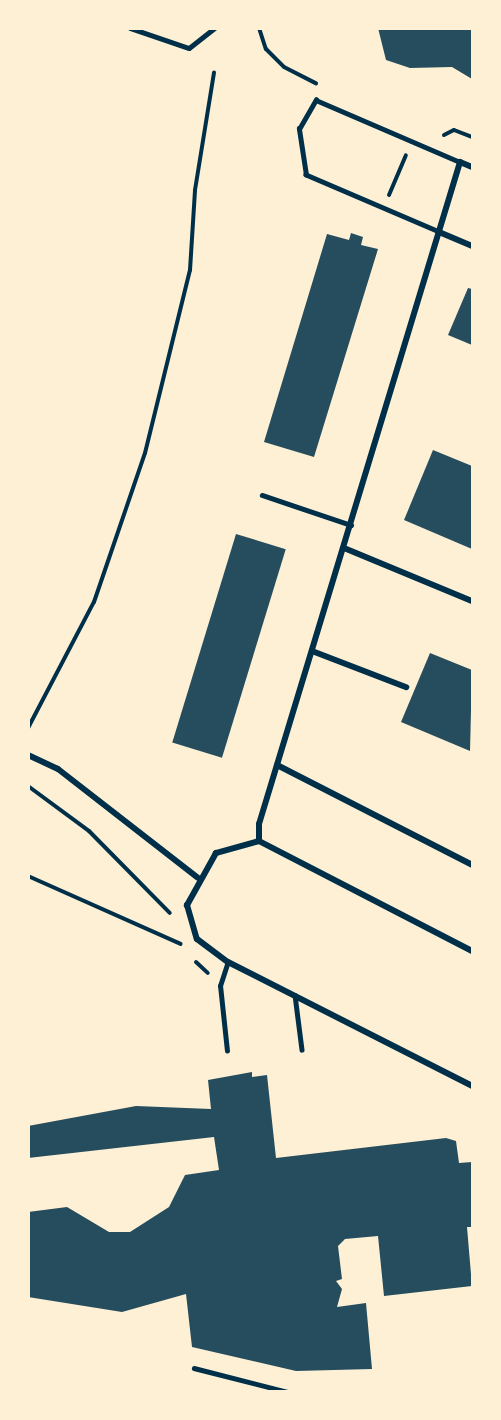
<!DOCTYPE html>
<html>
<head>
<meta charset="utf-8">
<style>
  body { margin:0 }
  #map { position:relative; width:501px; height:1420px; overflow:hidden; background:#fdf0d5; font-family:Literata,serif }
  div>[style] { position:absolute }
  [style*='--x'] { left:calc(var(--x)*1px); top:calc(var(--y)*1px); width:calc(var(--w)*1px); rotate:calc(var(--a)*1deg) }
  .building>* { inset:0; background:#264d5e; transform-origin:0 0 }
  .path>* { height:4px; margin:-2px; padding:0 2px; transform-origin:2px; border-radius:2px; background:#003049 }
  .service>* { height:4.5px; margin:-2.25px; padding:0 2.25px; transform-origin:2.25px; border-radius:2.25px; background:#003049 }
  .minor>* { height:6px; margin:-3px; padding:0 3px; transform-origin:3px; border-radius:3px; background:#003049 }
  span { translate:-50% -50%; white-space:nowrap; text-align:center; line-height:1.15; -webkit-text-stroke:6px #fdf0d5; paint-order:stroke }
  .frame { position:absolute; inset:0; border:30px solid #fdf0d5; pointer-events:none }
</style>
</head>
<body>
<div id="map">
  <div class="building">
    <div style="clip-path:polygon(378px 28px,472px 28px,472px 79px,452px 67px,410px 68px,386px 60px)"></div>
    <div style="clip-path:polygon(351px 233px,363px 237px,361px 245px,378px 249px,314px 457px,264px 442px,327px 234px,349px 240px)"></div>
    <div style="clip-path:polygon(468px 288px,472px 289px,472px 345px,448px 335px)"></div>
    <div style="clip-path:polygon(433px 450px,472px 466px,472px 549px,404px 520px)"></div>
    <div style="left:236px;top:534px;width:52px;height:218px;rotate:17deg"></div>
    <div style="clip-path:polygon(430px 653px,472px 670px,470px 751px,401px 722px)"></div>
    <div style="clip-path:polygon(252px 1072px,252px 1077px,267px 1075px,276px 1158px,446px 1138px,456px 1141px,459px 1163px,472px 1162px,472px 1227px,467px 1227px,472px 1286px,384px 1296px,378px 1236px,345px 1239px,338px 1246px,342px 1279px,336px 1281px,342px 1289px,337px 1307px,366px 1303px,372px 1369px,296px 1371px,192px 1347px,186px 1294px,122px 1312px,28px 1297px,28px 1212px,67px 1207px,109px 1232px,130px 1232px,169px 1207px,185px 1175px,219px 1170px,214px 1137px,28px 1158px,28px 1126px,136px 1106px,211px 1109px,208px 1080px)"></div>
  </div>
  <div class="path">
    <div style="--x:259;--y:28;--w:22;--a:72"></div>
    <div style="--x:266;--y:49;--w:25;--a:45"></div>
    <div style="--x:284;--y:67;--w:36;--a:27"></div>
    <div style="--x:444;--y:135;--w:11;--a:-27"></div>
    <div style="--x:454;--y:130;--w:19;--a:21"></div>
    <div style="--x:389;--y:195;--w:43;--a:-67"></div>
    <div style="--x:28;--y:728;--w:142;--a:-62.4"></div>
    <div style="--x:94;--y:602;--w:157;--a:-71.1"></div>
    <div style="--x:145;--y:453;--w:188;--a:-76.2"></div>
    <div style="--x:190;--y:270;--w:80;--a:-86.4"></div>
    <div style="--x:195;--y:190;--w:119;--a:-80.8"></div>
    <div style="--x:28;--y:786;--w:76;--a:36.4"></div>
    <div style="--x:89;--y:831;--w:115;--a:45.4"></div>
    <div style="--x:28;--y:876;--w:167;--a:24"></div>
    <div style="--x:196;--y:962;--w:16;--a:43"></div>
  </div>
  <div class="service">
    <div style="--x:130;--y:28;--w:62;--a:18.7"></div>
    <div style="--x:189;--y:48;--w:33;--a:-38"></div>
    <div style="--x:439;--y:232;--w:145;--a:-156.8"></div>
    <div style="--x:306;--y:175;--w:47;--a:-98.7"></div>
    <div style="--x:299;--y:129;--w:34;--a:-60"></div>
    <div style="--x:316;--y:100;--w:157;--a:23.3"></div>
    <div style="--x:262;--y:495;--w:94;--a:18.6"></div>
    <div style="--x:295;--y:995;--w:55;--a:82.7"></div>
    <div style="--x:227;--y:1051;--w:65;--a:-96.1"></div>
    <div style="--x:220;--y:986;--w:25;--a:-72"></div>
    <div style="--x:194;--y:1368;--w:97;--a:14.3"></div>
  </div>
  <div class="minor">
    <div style="--x:439;--y:232;--w:36;--a:23"></div>
    <div style="--x:344;--y:548;--w:139;--a:22.5"></div>
    <div style="--x:312;--y:651;--w:101;--a:21"></div>
    <div style="--x:28;--y:755;--w:33;--a:25"></div>
    <div style="--x:58;--y:769;--w:177;--a:37.9"></div>
    <div style="--x:277;--y:765;--w:219;--a:27.1"></div>
    <div style="--x:259;--y:841;--w:17;--a:-90"></div>
    <div style="--x:259;--y:824;--w:692;--a:-73.11"></div>
    <div style="--x:460;--y:162;--w:13;--a:23"></div>
    <div style="--x:472;--y:951;--w:240;--a:-152.7"></div>
    <div style="--x:259;--y:841;--w:45;--a:164.4"></div>
    <div style="--x:216;--y:853;--w:60;--a:119.1"></div>
    <div style="--x:187;--y:905;--w:35;--a:74"></div>
    <div style="--x:197;--y:939;--w:39;--a:37"></div>
    <div style="--x:228;--y:962;--w:274;--a:26.9"></div>
  </div>
  <div class="frame"></div>
</div>
</body>
</html>
